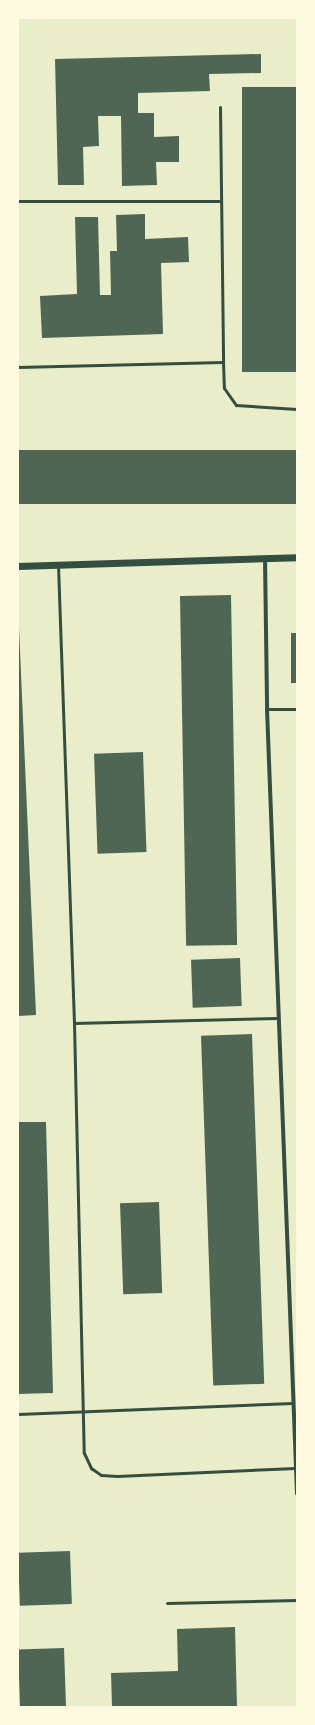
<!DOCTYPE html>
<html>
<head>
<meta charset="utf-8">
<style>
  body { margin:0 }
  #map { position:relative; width:315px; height:1725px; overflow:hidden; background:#e9edc9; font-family:"Zilla Slab",serif }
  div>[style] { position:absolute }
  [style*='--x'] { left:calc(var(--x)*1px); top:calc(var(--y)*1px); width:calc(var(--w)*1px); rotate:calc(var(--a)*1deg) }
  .building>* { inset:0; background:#4f6655; transform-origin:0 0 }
  .service>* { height:3px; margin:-1.5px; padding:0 1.5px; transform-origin:1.5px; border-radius:1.5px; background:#344e41 }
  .minor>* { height:4px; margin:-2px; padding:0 2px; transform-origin:2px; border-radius:2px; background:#344e41 }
  .tertiary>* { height:7px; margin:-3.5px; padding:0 3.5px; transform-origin:3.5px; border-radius:3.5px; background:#344e41 }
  span { translate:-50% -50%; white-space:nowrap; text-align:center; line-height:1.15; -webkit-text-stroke:4px #fefae0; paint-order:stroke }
  .frame { position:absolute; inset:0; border:19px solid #fefae0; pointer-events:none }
</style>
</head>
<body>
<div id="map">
  <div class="building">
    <div style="clip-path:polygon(261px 54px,261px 73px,209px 74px,210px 91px,138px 93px,138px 113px,154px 113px,154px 137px,179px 136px,179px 162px,156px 162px,157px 185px,122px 186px,121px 116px,98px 116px,99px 146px,83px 147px,84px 185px,58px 185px,55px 59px)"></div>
    <div style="left:297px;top:87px;width:285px;height:55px;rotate:90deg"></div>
    <div style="clip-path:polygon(145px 214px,145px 239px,188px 237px,189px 262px,161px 263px,163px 334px,42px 338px,40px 296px,77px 294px,75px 217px,98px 217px,100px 295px,111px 295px,110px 251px,117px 251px,116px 215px)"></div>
    <div style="left:297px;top:450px;width:54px;height:279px;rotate:90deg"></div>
    <div style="left:231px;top:595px;width:350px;height:51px;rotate:89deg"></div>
    <div style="clip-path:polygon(18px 605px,36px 1015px,18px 1016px)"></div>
    <div style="left:291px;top:633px;width:6px;height:50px"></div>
    <div style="left:143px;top:752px;width:100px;height:49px;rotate:88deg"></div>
    <div style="left:240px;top:958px;width:48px;height:49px;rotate:88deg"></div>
    <div style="left:252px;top:1034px;width:350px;height:51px;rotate:88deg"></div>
    <div style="clip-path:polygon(18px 1122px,46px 1122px,53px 1393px,18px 1394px)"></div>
    <div style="left:159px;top:1202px;width:91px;height:39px;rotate:88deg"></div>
    <div style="left:70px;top:1551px;width:53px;height:52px;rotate:88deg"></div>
    <div style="clip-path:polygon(235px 1627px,237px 1707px,112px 1707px,111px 1673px,178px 1671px,177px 1629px)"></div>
    <div style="left:64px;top:1648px;width:59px;height:46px;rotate:88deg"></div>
  </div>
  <div class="service">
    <div style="--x:220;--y:107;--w:255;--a:89.3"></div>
    <div style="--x:18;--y:201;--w:202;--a:0"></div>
    <div style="--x:18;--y:367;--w:205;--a:-1.4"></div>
    <div style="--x:223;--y:362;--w:26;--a:88"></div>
    <div style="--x:224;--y:388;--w:21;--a:55"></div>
    <div style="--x:236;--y:405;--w:61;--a:3.8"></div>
    <div style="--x:58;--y:565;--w:458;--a:88"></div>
    <div style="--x:74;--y:1023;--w:430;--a:88.7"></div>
    <div style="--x:84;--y:1453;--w:17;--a:65"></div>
    <div style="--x:91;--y:1468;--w:12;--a:35"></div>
    <div style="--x:101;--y:1475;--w:16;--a:4"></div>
    <div style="--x:117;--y:1476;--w:179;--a:-2.6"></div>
    <div style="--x:267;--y:709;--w:30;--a:0"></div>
    <div style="--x:74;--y:1023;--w:204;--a:-1.4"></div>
    <div style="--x:18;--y:1414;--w:275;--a:-2.3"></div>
    <div style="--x:167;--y:1603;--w:130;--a:-1.3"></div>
  </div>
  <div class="minor">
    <div style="--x:265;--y:558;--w:151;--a:89.2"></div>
    <div style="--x:267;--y:709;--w:785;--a:87.81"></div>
  </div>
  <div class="tertiary">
    <div style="--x:18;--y:566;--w:279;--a:-1.8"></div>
  </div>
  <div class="frame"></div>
</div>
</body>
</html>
